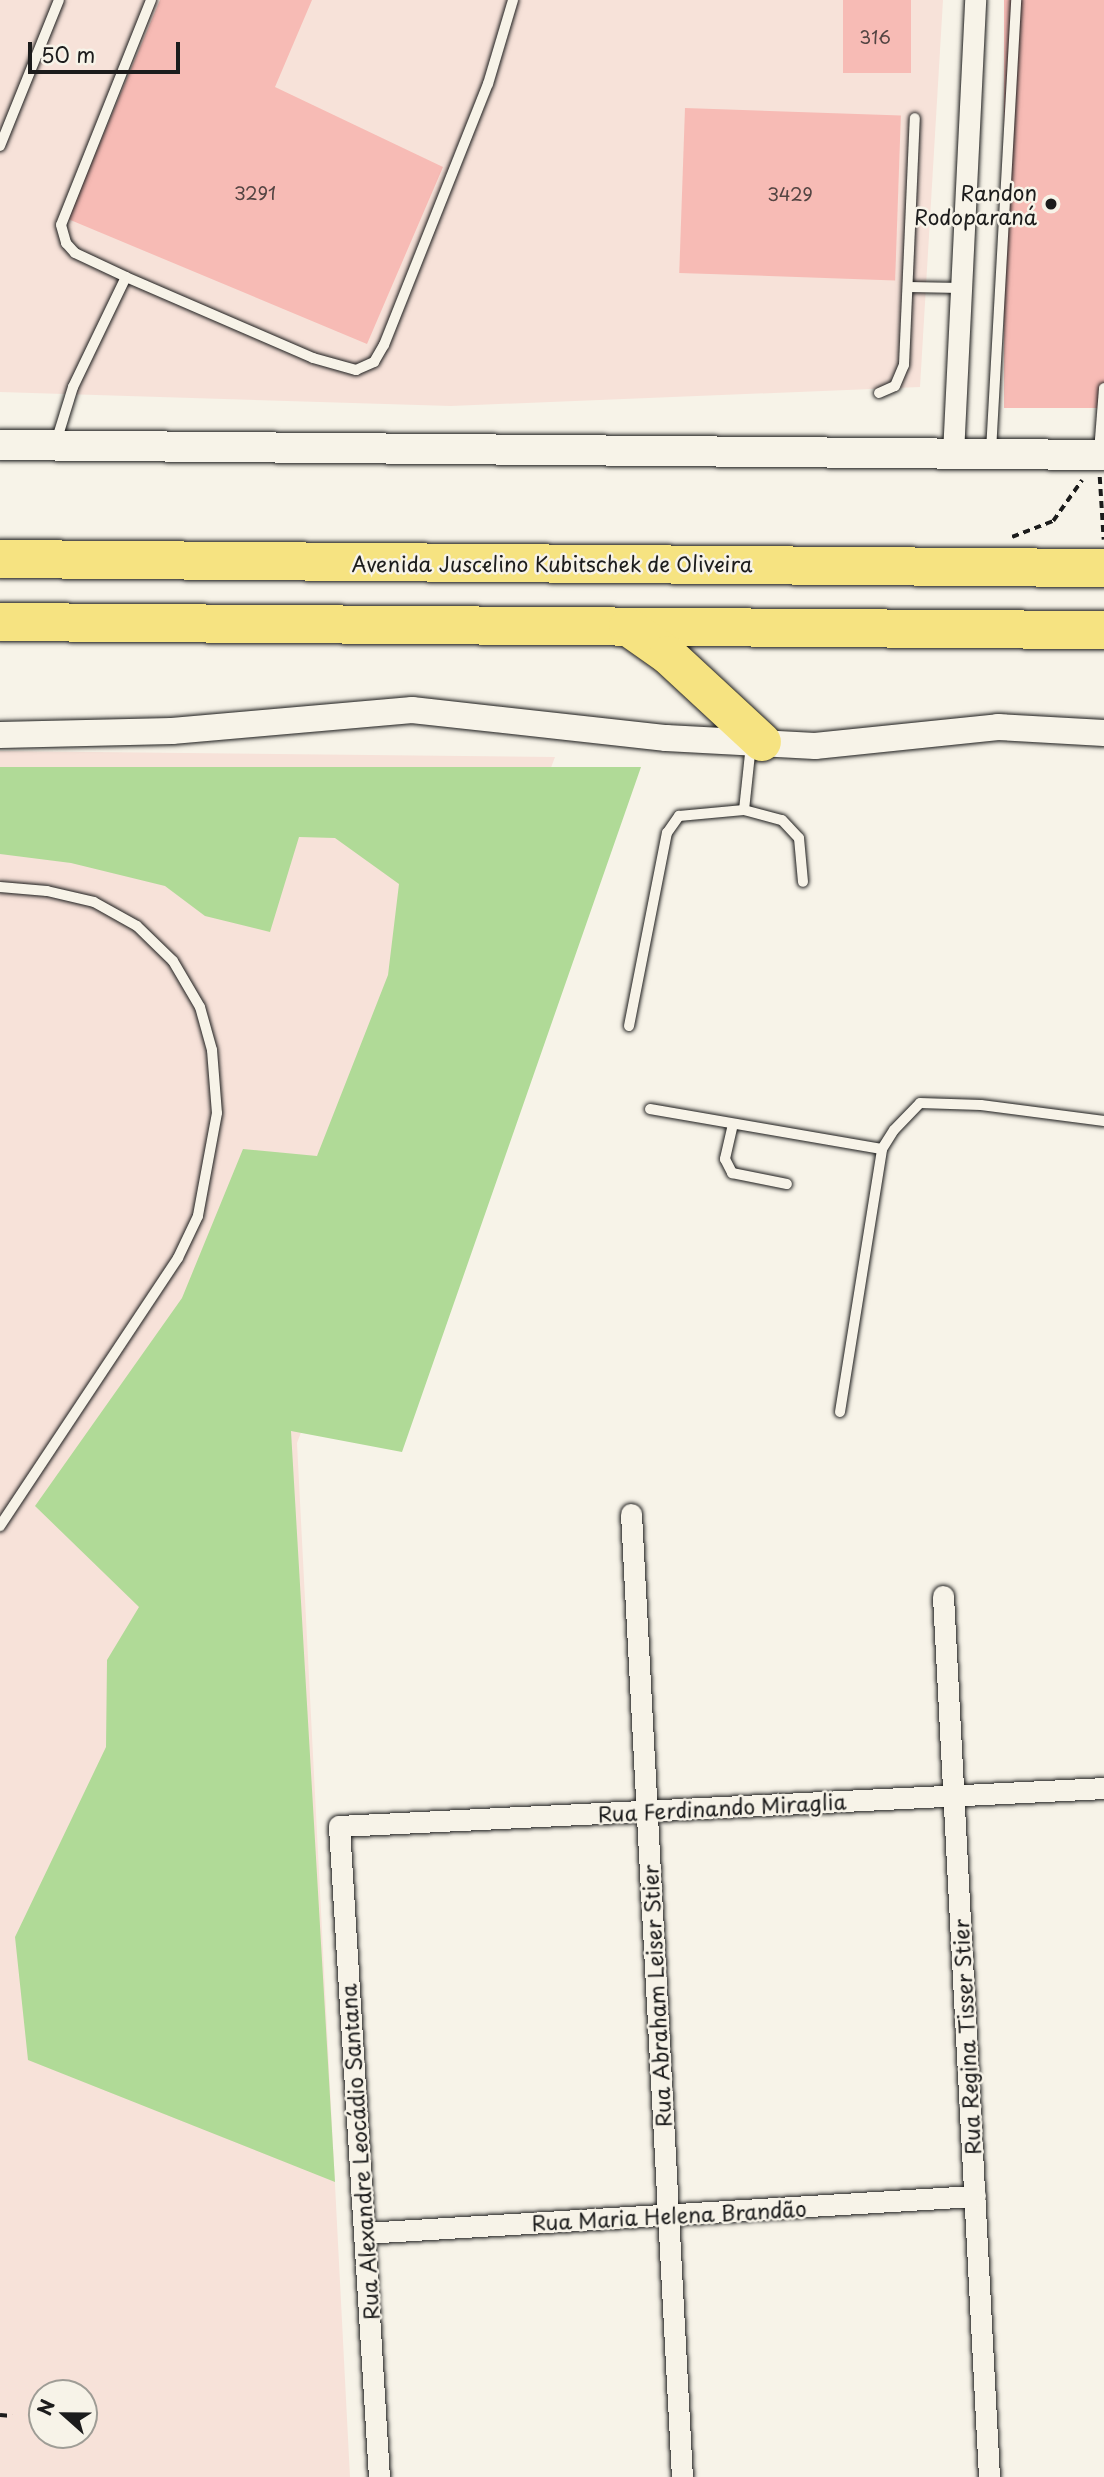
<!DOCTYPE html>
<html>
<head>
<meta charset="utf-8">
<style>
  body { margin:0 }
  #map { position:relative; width:1104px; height:2477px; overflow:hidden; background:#f7f3e8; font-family:"Playpen Sans",sans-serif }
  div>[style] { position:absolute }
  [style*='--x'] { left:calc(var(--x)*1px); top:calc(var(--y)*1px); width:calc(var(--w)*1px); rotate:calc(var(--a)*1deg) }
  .built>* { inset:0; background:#f7e2d9 }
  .green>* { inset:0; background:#b0da97 }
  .building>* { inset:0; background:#f7bbb5; transform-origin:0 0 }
  .path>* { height:3.5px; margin-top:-1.75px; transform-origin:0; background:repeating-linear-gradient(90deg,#1c1c1c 0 7px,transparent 0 12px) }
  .roads { filter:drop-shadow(0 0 2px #1c1c1c) drop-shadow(0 0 2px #1c1c1c) }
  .service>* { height:10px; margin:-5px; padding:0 5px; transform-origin:5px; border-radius:5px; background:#f7f3e8 }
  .minor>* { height:21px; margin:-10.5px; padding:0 10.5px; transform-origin:10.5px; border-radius:10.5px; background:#f7f3e8 }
  .tertiary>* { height:26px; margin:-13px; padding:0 13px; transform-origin:13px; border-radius:13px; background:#f7f3e8 }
  .secondary>* { height:30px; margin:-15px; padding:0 15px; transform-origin:15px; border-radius:15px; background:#f7f3e8 }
  .motorway>* { height:38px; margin:-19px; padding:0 19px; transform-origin:19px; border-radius:19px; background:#f6e381 }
  .dots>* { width:19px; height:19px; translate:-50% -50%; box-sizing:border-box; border:4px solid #f7f3e8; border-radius:50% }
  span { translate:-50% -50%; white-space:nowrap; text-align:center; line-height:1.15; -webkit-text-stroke:5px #f7f3e8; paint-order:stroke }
  .number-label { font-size:18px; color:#534442 }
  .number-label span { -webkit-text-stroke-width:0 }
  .poi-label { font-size:21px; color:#1c1c1c }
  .right { translate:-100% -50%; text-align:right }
  .street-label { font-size:21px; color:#1c1c1c }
  .north { position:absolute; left:28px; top:2379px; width:70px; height:70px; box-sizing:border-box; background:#f7f3e8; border:2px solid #9f9d96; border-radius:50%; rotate:291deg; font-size:19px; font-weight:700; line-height:28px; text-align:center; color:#1c1c1c }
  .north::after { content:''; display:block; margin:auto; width:24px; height:32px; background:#1c1c1c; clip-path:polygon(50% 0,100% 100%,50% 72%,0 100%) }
  .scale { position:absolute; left:28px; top:42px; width:152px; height:32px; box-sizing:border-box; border:4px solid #1c1c1c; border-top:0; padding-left:9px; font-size:21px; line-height:24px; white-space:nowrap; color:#1c1c1c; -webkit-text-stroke:5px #f7f3e8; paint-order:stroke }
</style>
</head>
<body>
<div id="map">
  <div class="built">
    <div style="clip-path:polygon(0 0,943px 0,920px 387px,451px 406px,0 392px)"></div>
    <div style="clip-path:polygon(evenodd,0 751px,555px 757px,297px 1443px,350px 2477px,0 2477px,0 751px,42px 2393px,84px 2393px,84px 2435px,42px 2435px,42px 2393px)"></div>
  </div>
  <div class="green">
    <div style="clip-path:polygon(0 767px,641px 767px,402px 1452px,291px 1431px,335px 2182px,28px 2060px,15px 1937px,106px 1747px,107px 1660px,139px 1607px,35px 1506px,182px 1298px,243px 1149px,317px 1156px,388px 975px,399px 884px,335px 838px,299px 837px,270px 932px,205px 916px,165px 886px,71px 863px,0 854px)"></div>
  </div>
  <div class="building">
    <div style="clip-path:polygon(160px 0,312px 0,275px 87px,443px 167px,367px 344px,68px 219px)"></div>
    <div style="left:843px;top:0;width:68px;height:73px"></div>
    <div style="left:1004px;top:0;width:100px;height:408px"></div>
    <div style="left:685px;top:108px;width:216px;height:165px;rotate:2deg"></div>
  </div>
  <div class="path">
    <div style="--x:1100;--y:477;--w:63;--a:86.4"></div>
    <div style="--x:1012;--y:537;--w:44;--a:-21.3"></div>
    <div style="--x:1053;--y:521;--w:50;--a:-54.7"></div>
    <div style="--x:0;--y:2415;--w:12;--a:5"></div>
  </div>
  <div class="roads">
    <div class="service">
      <div style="--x:151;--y:0;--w:242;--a:111.8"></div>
      <div style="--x:61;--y:225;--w:19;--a:74"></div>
      <div style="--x:66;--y:243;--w:13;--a:48"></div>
      <div style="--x:75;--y:253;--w:56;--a:25.2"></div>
      <div style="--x:126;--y:277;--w:204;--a:23.4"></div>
      <div style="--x:313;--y:358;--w:45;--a:15.6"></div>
      <div style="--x:356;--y:370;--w:20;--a:-24"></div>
      <div style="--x:374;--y:362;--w:20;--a:-60"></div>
      <div style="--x:384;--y:345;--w:281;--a:-68.3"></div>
      <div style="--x:488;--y:84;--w:88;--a:-73.4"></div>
      <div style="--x:0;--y:146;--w:157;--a:-68"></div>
      <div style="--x:908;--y:287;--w:53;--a:1.1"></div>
      <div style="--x:879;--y:393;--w:17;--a:-24"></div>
      <div style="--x:895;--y:386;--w:23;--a:-67"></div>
      <div style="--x:904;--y:365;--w:247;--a:-87.5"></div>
      <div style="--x:56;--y:442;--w:58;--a:-72.8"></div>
      <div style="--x:73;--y:387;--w:122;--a:-64.3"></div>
      <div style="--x:991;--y:451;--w:452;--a:-86.8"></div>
      <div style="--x:1099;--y:452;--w:64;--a:-85.5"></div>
      <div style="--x:744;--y:810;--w:66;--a:-83.9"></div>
      <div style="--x:0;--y:887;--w:47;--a:4.9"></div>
      <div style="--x:47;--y:891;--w:48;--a:13.2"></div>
      <div style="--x:94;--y:902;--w:49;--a:29.2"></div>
      <div style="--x:137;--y:926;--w:50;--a:44.2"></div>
      <div style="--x:173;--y:961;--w:53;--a:59.6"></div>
      <div style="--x:200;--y:1007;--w:45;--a:74.4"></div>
      <div style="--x:212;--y:1050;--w:63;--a:85.5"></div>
      <div style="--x:217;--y:1113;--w:105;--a:100.5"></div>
      <div style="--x:198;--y:1216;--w:47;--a:115.5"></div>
      <div style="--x:178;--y:1258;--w:322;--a:123.6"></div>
      <div style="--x:629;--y:1026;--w:197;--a:-78.9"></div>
      <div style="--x:667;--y:833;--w:21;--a:-55"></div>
      <div style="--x:679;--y:816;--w:65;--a:-5.3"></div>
      <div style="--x:744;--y:810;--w:39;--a:15"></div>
      <div style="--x:782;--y:820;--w:25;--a:47"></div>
      <div style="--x:799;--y:838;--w:44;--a:84.8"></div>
      <div style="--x:650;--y:1109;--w:235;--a:9.8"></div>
      <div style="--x:733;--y:1124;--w:36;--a:103"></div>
      <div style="--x:725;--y:1159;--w:16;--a:63"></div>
      <div style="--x:732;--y:1173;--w:56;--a:11.3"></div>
      <div style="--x:840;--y:1412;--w:266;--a:-80.9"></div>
      <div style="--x:882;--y:1149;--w:22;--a:-58"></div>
      <div style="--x:894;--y:1130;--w:37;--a:-46"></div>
      <div style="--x:920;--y:1103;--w:61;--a:1.9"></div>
      <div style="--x:981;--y:1105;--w:124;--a:7.4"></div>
    </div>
    <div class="minor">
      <div style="--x:953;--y:454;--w:455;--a:-87.2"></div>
      <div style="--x:631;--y:1514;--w:964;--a:86.97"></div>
      <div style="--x:943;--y:1596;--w:882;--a:87.01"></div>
      <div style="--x:364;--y:2233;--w:612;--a:-3.47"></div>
      <div style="--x:379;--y:2477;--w:652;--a:-93.52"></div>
      <div style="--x:339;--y:1826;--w:766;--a:-2.84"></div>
    </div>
    <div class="tertiary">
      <div style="--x:0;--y:735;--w:172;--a:-1.3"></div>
      <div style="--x:172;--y:731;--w:241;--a:-5"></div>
      <div style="--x:412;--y:710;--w:256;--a:6.3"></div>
      <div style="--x:666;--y:738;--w:149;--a:3.1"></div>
      <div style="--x:815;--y:746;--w:184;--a:-5.9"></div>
      <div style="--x:998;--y:727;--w:106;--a:3.2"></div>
    </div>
    <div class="secondary">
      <div style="--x:0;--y:445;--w:1104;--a:0.52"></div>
    </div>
    <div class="motorway">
      <div style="--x:0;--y:559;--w:1104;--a:0.47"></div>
      <div style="--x:0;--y:622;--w:1104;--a:0.42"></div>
      <div style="--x:628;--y:627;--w:49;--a:35"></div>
      <div style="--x:668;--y:655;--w:128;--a:42.8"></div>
    </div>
  </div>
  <div class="dots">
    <div style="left:1051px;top:204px;background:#1c1c1c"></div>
  </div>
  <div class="number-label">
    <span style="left:875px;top:37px">316</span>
    <span style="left:255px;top:193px">3291</span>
    <span style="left:790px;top:194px">3429</span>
  </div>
  <div class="poi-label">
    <span class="right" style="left:1037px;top:204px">Randon<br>Rodoparaná</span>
  </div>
  <div class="street-label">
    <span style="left:552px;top:563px">Avenida Juscelino Kubitschek de Oliveira</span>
    <span style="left:722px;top:1807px;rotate:-3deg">Rua Ferdinando Miraglia</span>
    <span style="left:656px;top:1996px;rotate:-93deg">Rua Abraham Leiser Stier</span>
    <span style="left:966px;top:2037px;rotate:-93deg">Rua Regina Tisser Stier</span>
    <span style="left:359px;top:2152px;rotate:-94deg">Rua Alexandre Leocádio Santana</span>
    <span style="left:669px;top:2215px;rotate:-3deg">Rua Maria Helena Brandão</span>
  </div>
  <div class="north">N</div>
  <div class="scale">50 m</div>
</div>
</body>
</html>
